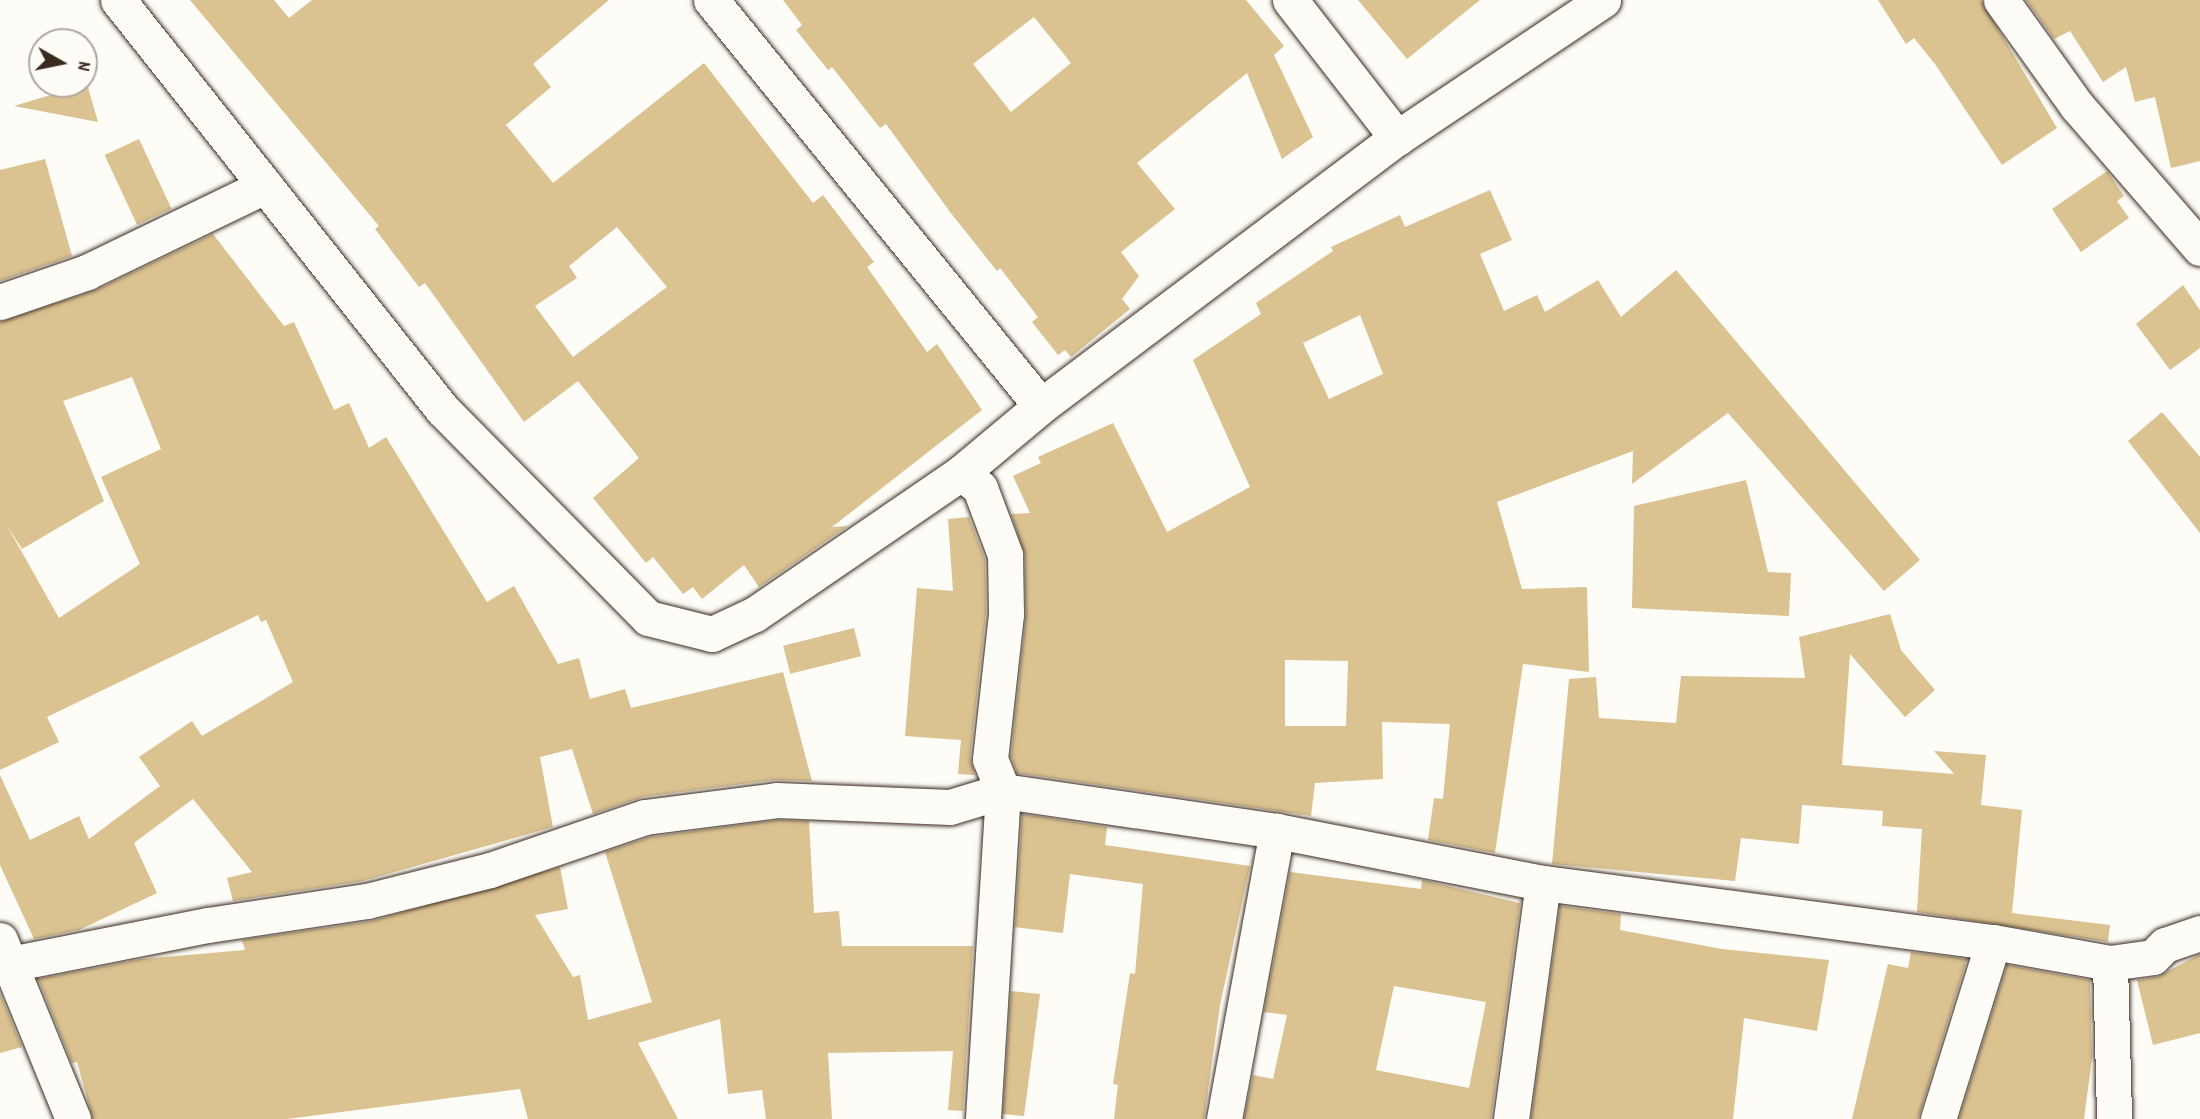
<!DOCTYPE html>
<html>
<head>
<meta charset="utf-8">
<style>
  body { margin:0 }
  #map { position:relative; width:2200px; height:1119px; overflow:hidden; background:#fdfcf7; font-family:Dekko,sans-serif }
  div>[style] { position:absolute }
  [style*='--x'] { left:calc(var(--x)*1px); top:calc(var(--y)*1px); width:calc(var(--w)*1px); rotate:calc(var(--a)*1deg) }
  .building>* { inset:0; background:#dac291; transform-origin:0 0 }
  .roads { filter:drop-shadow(0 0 2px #3b2a1e) drop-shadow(0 0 2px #3b2a1e) }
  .street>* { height:35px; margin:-17.5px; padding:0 17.5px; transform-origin:17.5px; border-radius:17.5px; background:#fdfcf7 }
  span { translate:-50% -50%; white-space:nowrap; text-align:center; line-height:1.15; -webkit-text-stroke:6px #fdfcf7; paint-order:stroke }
  .north { position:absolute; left:28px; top:28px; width:70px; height:70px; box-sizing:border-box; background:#fdfcf7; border:2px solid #afa8a0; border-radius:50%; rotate:99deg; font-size:19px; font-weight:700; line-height:28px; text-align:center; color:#3b2a1e }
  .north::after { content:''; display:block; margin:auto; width:24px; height:32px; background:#3b2a1e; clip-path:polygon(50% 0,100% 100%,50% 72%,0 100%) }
</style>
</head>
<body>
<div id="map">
  <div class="building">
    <div style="clip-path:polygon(evenodd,190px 0,274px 0,289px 18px,312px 0,609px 0,533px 64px,551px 87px,506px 125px,553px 183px,704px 63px,813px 203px,823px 195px,874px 262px,867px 267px,927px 352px,937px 344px,982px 410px,832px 527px,848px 526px,759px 587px,744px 565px,702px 599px,693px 587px,683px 594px,653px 557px,646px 563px,593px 498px,639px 458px,578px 381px,524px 422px,425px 283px,419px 287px,375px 229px,379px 226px,190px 0,617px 227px,667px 287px,573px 357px,535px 306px,577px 278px,569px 266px,617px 227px)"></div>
    <div style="clip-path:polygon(evenodd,783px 0,1246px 0,1284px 46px,1274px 55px,1313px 137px,1282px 159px,1247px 73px,1137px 163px,1175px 209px,1121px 252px,1139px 276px,1122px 299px,1130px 309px,1071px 357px,1065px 350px,1058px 355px,1032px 322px,1038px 317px,1000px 268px,997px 271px,950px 212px,886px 124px,880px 128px,832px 67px,828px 70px,796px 30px,802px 25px,783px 0,1034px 17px,1071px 63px,1011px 112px,973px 64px,1034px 17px)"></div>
    <div style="clip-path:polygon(1358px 0,1480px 0,1407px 59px)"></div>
    <div style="clip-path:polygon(1878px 0,1981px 0,2057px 128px,2002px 165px,1935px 64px,1914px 38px,1906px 44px)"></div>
    <div style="clip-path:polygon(2026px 0,2200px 0,2200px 161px,2171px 168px,2155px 97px,2135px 102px,2126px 67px,2103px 82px,2070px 31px,2054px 39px)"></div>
    <div style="clip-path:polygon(87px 84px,98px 122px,14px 106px)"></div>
    <div style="left:139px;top:139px;width:77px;height:38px;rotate:65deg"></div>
    <div style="clip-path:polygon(45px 159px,72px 256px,0 281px,0 170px)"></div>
    <div style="clip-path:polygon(2107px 171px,2124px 196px,2117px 201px,2129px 218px,2081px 252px,2052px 209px)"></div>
    <div style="clip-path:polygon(evenodd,1490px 190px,1512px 240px,1480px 254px,1504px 311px,1537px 295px,1545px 312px,1598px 280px,1621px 317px,1676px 270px,1920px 560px,1884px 591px,1728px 413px,1632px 484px,1633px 451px,1497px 502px,1522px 589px,1587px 587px,1589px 672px,1523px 664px,1495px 853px,1428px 840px,1434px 798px,1443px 799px,1450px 724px,1382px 722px,1383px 779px,1315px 783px,1311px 816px,1017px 773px,1011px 756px,1026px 616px,1025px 555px,1011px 514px,1030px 513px,1013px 476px,1041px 463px,1038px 457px,1113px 423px,1167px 532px,1250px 487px,1193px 360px,1261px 314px,1256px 303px,1333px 251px,1331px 247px,1400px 215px,1405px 227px,1490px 190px,1360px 315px,1383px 374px,1329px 399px,1303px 343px,1360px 315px,1490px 190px,1285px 660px,1348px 661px,1346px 726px,1285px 726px,1285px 660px)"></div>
    <div style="clip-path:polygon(evenodd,213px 234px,284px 326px,294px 322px,334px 410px,349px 403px,369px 448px,386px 437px,487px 602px,514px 586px,558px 664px,579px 658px,590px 699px,625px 689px,631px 708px,783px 672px,812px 781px,774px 780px,642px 797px,593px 814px,572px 749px,540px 757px,553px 827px,363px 881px,233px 901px,227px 878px,252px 872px,193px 799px,134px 843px,157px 893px,79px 930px,34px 939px,0 865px,0 775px,30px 840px,79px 816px,89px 839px,160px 786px,139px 757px,192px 721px,202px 736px,293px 682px,266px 620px,261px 622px,258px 615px,47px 717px,59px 742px,0 770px,0 322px,96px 290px,213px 234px,132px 377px,161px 449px,101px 477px,140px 564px,59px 618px,6px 524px,22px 549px,104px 501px,63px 401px,132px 377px)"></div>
    <div style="clip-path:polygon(2183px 285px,2200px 310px,2200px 348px,2170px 370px,2136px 324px)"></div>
    <div style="clip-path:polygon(2162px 412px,2200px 457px,2200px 533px,2128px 441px)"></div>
    <div style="clip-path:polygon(1746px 480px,1768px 572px,1791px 573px,1789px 616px,1632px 608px,1634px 506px)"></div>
    <div style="clip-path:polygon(969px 517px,985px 559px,986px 613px,970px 757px,975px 775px,958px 774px,961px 740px,905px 736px,917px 588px,953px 591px,948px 519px)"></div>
    <div style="clip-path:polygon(1890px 614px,1901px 650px,1935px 690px,1905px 717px,1850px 654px,1842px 765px,1954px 774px,1934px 751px,1986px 755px,1981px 805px,2022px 810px,2012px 913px,2110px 925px,2108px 942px,1917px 912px,1922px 829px,1882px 826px,1883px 811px,1802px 805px,1799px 844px,1741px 838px,1735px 881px,1552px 864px,1569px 679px,1596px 677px,1599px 718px,1676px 723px,1681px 676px,1805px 678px,1799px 637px)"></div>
    <div style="left:854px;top:628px;width:29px;height:73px;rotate:76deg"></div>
    <div style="clip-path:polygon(1022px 814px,1107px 827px,1105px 845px,1250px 866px,1220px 1005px,1204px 1119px,1114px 1119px,1118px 1085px,1113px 1084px,1130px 973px,1135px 974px,1143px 884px,1070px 874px,1063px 933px,1015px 927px)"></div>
    <div style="clip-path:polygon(778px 820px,809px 821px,814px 913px,839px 911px,842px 946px,973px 946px,963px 1111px,948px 1110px,953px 1051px,828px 1053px,832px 1119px,766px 1119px,762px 1090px,728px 1094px,720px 1019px,638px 1043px,678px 1119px,528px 1119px,520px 1089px,287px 1119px,93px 1119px,77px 1062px,72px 1063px,38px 979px,141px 959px,245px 950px,242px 940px,372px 921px,560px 867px,568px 909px,535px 915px,573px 977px,580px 975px,588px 1020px,652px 1002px,605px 852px,650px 837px)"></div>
    <div style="clip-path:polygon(evenodd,1290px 872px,1421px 889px,1422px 880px,1520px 903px,1491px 1119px,1244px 1119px,1253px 1075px,1273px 1079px,1287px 1015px,1264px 1012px,1290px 872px,1394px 986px,1486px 1002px,1469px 1088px,1376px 1070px,1394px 986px)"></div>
    <div style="clip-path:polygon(1560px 906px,1621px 914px,1620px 930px,1722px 949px,1829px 960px,1817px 1031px,1744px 1018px,1733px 1119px,1531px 1119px)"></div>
    <div style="clip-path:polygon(1911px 952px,1967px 959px,1918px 1119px,1852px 1119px,1888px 964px,1908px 968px)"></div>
    <div style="clip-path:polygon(2200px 954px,2200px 1033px,2153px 1045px,2137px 980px,2157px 977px)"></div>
    <div style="clip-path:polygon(2007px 965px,2090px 980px,2092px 1058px,2084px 1119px,1959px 1119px)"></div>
    <div style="clip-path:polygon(1011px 991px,1040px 994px,1024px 1116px,1003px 1114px)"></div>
    <div style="clip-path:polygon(0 993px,22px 1047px,0 1053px)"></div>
  </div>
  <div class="roads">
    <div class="street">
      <div style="--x:118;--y:0;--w:522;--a:51.61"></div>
      <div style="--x:442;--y:409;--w:293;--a:45.4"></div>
      <div style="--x:648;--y:618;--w:66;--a:14"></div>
      <div style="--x:712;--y:634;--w:47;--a:-24.9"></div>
      <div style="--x:755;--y:614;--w:250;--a:-34.4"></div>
      <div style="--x:961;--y:473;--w:104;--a:-39.9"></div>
      <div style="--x:1041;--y:406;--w:446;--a:-37"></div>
      <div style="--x:1397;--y:138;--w:248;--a:-33.8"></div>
      <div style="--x:711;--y:0;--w:523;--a:50.9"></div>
      <div style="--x:1290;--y:0;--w:175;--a:52.2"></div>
      <div style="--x:2001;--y:0;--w:130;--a:54.4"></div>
      <div style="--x:2077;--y:106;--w:188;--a:49.1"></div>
      <div style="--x:0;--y:302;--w:92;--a:-19"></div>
      <div style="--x:87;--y:272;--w:198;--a:-25.8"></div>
      <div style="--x:961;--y:473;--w:24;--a:38"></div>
      <div style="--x:980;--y:488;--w:72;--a:69.5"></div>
      <div style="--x:1005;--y:555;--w:59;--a:89"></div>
      <div style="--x:1006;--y:614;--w:146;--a:96.3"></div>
      <div style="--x:990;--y:759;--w:35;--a:68"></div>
      <div style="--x:1003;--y:791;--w:329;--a:93.5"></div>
      <div style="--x:0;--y:940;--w:193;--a:67.8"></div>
      <div style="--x:2110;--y:963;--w:156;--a:88.5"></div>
      <div style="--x:0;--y:966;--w:212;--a:-11.2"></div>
      <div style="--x:208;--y:925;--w:161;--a:-8.6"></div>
      <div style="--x:367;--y:901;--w:127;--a:-14.1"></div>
      <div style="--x:490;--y:870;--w:164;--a:-18.9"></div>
      <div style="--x:645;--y:817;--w:133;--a:-7.3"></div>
      <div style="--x:777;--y:800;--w:173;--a:2.3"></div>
      <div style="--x:950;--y:807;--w:55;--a:-16.8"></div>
      <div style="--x:1003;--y:791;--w:277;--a:8.3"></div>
      <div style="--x:1277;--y:831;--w:271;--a:11.1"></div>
      <div style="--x:1543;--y:883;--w:454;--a:7.5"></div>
      <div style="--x:1993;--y:942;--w:119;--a:10.2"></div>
      <div style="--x:2110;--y:963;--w:43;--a:-7.9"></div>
      <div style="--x:2153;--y:957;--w:17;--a:-45"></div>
      <div style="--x:2165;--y:945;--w:37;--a:-19"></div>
      <div style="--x:1224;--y:1119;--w:293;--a:-79.6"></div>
      <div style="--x:1511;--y:1119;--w:238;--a:-82.3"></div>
      <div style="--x:1938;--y:1119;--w:185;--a:-72.7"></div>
    </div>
  </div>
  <div class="north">N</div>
</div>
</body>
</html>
